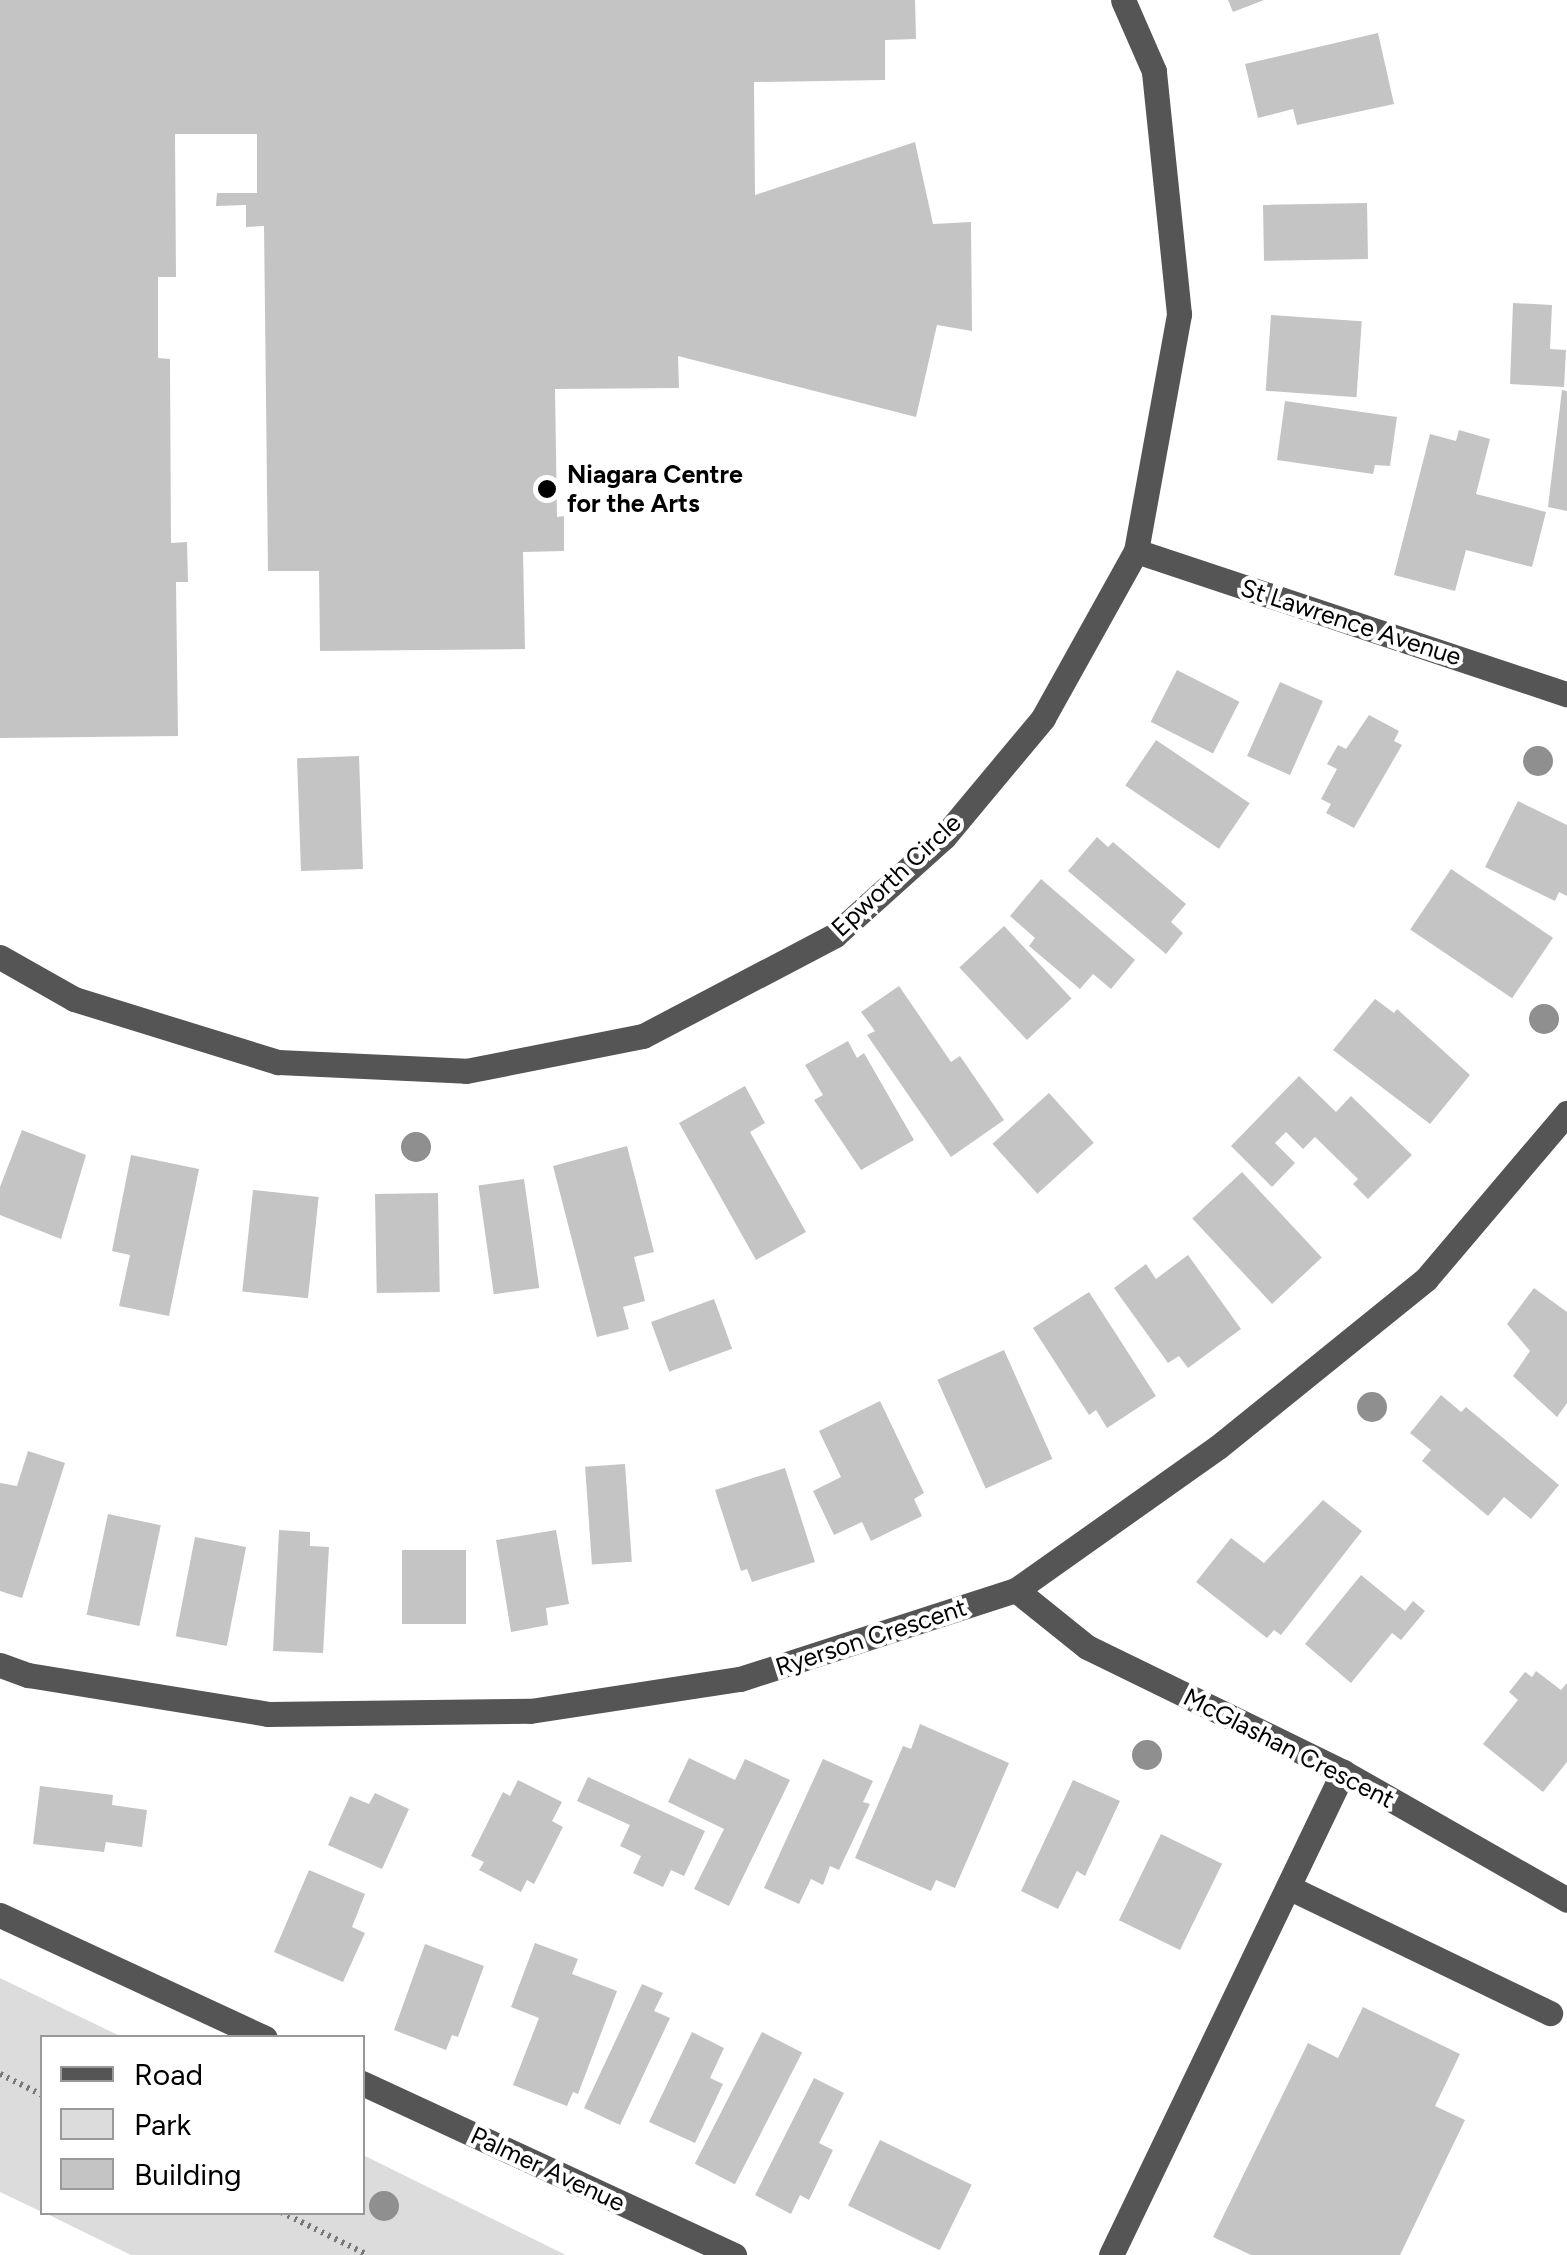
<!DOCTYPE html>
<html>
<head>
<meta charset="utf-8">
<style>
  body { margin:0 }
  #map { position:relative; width:1567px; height:2255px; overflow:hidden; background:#fff; font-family:Figtree,sans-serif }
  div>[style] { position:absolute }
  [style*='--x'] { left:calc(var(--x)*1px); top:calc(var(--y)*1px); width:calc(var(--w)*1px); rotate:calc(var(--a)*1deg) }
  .green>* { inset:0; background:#dcdcdc }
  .building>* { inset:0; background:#c4c4c4; transform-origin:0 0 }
  .path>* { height:6px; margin-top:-3px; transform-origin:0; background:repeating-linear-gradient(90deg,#777 0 2.5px,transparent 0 7.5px) }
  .minor>* { height:25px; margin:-12.5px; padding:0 12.5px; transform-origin:12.5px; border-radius:12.5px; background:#555 }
  .trees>* { width:30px; height:30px; margin:-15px; border-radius:50%; background:#8f8f8f }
  .dots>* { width:28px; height:28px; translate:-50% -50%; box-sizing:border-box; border:5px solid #fff; border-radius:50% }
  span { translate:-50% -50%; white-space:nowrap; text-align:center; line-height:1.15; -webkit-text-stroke:8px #fff; paint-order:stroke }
  .poi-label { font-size:25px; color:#000; font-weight:700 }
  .left { translate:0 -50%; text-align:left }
  .street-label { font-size:25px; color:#000 }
  .legend { position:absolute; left:40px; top:2035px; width:325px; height:180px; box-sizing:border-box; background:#fff; border:2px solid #999; margin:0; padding:12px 18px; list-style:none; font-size:30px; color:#000 }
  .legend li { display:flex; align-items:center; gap:20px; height:50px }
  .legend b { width:50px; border:2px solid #999 }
</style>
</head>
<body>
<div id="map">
  <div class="green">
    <div style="clip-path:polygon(0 1978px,122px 2037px,42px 2038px,42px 2212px,0 2192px)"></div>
    <div style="clip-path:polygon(363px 2155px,566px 2255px,131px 2255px,43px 2212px,362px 2212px)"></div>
  </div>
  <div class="building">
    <div style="clip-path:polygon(0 0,915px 0,916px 39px,885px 40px,885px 80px,754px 82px,755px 195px,915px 142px,933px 224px,971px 222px,972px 331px,937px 325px,916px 417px,678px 356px,679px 388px,555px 389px,557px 517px,564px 516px,564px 551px,523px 552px,525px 649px,320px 651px,319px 571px,268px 571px,264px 226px,246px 227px,246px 205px,216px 206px,217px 193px,257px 193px,257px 134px,175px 134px,176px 277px,158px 277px,158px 358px,170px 359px,171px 543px,187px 542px,188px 582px,176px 582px,178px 736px,0 738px)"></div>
    <div style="clip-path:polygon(1228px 0,1264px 0,1233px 12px)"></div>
    <div style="clip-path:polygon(1378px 33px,1394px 104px,1297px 125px,1293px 109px,1258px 118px,1245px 64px)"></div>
    <div style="left:1367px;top:203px;width:56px;height:104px;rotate:89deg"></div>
    <div style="clip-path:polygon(1513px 303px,1552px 305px,1550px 349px,1566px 350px,1564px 387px,1510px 384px)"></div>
    <div style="left:1271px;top:315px;width:91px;height:76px;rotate:4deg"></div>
    <div style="clip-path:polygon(1562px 390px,1567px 391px,1567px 511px,1548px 507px)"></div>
    <div style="clip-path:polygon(1285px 401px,1397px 417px,1390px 466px,1375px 465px,1373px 474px,1277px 460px)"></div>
    <div style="clip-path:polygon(1459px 430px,1490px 439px,1476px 494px,1546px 512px,1532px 567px,1466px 550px,1455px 591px,1394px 575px,1430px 434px,1456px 441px)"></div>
    <div style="left:1177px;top:670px;width:70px;height:58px;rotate:27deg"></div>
    <div style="left:1280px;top:682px;width:47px;height:81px;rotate:24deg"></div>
    <div style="clip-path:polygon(1369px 715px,1399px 731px,1394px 741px,1402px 745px,1354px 828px,1326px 813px,1331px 804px,1321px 799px,1337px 769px,1327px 764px,1338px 745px,1346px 749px)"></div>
    <div style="left:1156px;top:740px;width:113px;height:55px;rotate:34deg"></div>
    <div style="left:359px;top:756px;width:113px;height:62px;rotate:88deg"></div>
    <div style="clip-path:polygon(1518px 801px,1567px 825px,1567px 896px,1559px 892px,1555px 901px,1485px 867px)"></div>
    <div style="clip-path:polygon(1097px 837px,1108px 847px,1113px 842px,1186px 904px,1171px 922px,1183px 933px,1166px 954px,1068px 871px)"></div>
    <div style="left:1451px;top:869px;width:123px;height:73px;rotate:34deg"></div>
    <div style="clip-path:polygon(1041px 879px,1135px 960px,1111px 989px,1093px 974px,1080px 989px,1029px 946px,1035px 938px,1010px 916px)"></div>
    <div style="left:1004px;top:926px;width:99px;height:61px;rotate:47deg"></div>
    <div style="clip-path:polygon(899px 986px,951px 1062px,960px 1056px,1004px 1120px,951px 1157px,867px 1035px,875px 1031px,861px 1012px)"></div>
    <div style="clip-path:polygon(1375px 999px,1394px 1013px,1397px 1009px,1470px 1075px,1430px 1124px,1333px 1050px)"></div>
    <div style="clip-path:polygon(848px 1041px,857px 1058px,864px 1053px,914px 1140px,861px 1170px,814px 1100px,823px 1095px,805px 1065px)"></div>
    <div style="clip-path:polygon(1299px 1076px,1336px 1112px,1351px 1096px,1412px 1155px,1368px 1199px,1353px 1184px,1358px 1179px,1315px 1137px,1303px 1149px,1286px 1132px,1275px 1143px,1295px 1163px,1272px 1187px,1231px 1146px)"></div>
    <div style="clip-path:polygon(745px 1086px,765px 1123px,750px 1132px,806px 1232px,756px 1260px,679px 1123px)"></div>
    <div style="left:1049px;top:1093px;width:67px;height:76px;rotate:48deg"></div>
    <div style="clip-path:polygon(22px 1130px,86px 1155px,61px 1239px,0 1215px,0 1187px)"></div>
    <div style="clip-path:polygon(627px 1146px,654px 1252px,634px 1257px,645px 1301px,623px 1307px,629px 1329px,597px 1337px,553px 1166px)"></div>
    <div style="clip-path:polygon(131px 1155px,199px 1169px,169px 1316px,119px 1306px,130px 1255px,112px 1251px)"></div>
    <div style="left:1242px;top:1172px;width:117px;height:68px;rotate:47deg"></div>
    <div style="left:524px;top:1179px;width:110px;height:46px;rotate:82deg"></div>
    <div style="left:253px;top:1190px;width:66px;height:102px;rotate:6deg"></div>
    <div style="left:438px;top:1193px;width:99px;height:63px;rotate:89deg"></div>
    <div style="clip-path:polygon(1188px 1255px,1241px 1329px,1188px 1368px,1179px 1356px,1168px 1363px,1114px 1288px,1146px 1264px,1156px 1279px)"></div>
    <div style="clip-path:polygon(1534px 1288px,1567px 1312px,1567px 1403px,1557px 1417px,1513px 1376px,1530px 1351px,1507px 1324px)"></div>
    <div style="clip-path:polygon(1089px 1292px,1156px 1396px,1107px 1428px,1096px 1410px,1089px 1415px,1033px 1328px)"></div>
    <div style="left:714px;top:1299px;width:53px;height:67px;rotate:70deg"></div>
    <div style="left:1004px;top:1350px;width:119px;height:73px;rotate:66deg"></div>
    <div style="clip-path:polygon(1441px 1395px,1461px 1412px,1466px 1407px,1559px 1485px,1531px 1519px,1504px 1497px,1488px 1516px,1422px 1461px,1431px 1450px,1410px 1433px)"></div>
    <div style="clip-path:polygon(880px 1401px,924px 1493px,914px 1499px,922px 1516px,871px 1541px,862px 1522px,834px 1535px,813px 1491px,841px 1477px,819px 1431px)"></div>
    <div style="clip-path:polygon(28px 1451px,65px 1463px,22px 1598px,0 1591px,0 1483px,17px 1486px)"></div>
    <div style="left:625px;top:1464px;width:98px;height:40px;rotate:86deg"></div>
    <div style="clip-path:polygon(785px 1468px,815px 1562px,752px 1582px,747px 1569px,741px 1571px,715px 1490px)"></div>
    <div style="clip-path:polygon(1323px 1500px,1362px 1531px,1281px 1635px,1274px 1630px,1267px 1638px,1196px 1582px,1231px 1538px,1264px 1563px)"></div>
    <div style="left:108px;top:1514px;width:54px;height:103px;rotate:12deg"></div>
    <div style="clip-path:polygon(279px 1530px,310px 1532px,310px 1546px,329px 1547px,323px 1653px,273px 1651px)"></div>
    <div style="clip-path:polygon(556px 1530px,569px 1604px,546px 1608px,548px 1625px,511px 1632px,496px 1540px)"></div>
    <div style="left:195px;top:1537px;width:52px;height:101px;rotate:11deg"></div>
    <div style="left:402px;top:1550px;width:64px;height:74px"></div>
    <div style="clip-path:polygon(1361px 1575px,1405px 1611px,1413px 1601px,1425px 1611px,1401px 1640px,1392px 1633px,1351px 1683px,1305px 1644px)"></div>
    <div style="clip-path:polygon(1536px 1671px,1561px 1690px,1567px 1683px,1567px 1762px,1543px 1792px,1483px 1744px,1518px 1700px,1509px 1692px,1525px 1672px,1532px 1677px)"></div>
    <div style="clip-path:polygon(920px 1724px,1009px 1763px,955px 1888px,936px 1880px,931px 1891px,855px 1858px,903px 1746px,911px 1749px)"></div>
    <div style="clip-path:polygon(689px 1758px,735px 1780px,745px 1759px,790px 1780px,729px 1906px,694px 1889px,724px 1829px,668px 1802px)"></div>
    <div style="clip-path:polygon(823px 1759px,873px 1781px,863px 1802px,870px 1804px,839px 1870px,830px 1866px,823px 1885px,811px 1879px,799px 1904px,764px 1888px)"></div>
    <div style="clip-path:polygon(588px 1777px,705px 1831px,684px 1876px,671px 1870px,663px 1887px,633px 1873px,641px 1856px,620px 1846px,630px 1825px,577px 1801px)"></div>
    <div style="clip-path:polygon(518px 1780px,562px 1802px,552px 1821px,563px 1827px,534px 1884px,527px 1880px,521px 1892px,479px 1870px,484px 1862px,471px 1856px,503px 1792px,510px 1796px)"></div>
    <div style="clip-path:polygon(1073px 1780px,1120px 1801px,1085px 1876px,1077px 1871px,1058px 1909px,1021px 1891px)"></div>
    <div style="clip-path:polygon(40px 1786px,113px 1795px,112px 1805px,147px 1810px,142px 1847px,106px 1842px,104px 1852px,33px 1844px)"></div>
    <div style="clip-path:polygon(375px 1793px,409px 1809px,382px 1869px,328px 1845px,350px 1796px,369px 1804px)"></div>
    <div style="left:1161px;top:1834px;width:68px;height:96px;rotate:26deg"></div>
    <div style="clip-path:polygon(309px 1870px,365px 1894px,352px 1927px,365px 1933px,343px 1982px,274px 1952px)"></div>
    <div style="clip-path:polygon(535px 1943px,578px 1959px,572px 1974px,617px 1991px,578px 2094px,573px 2092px,567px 2106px,513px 2085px,539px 2018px,511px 2007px)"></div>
    <div style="clip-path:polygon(425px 1944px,484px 1966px,458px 2037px,452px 2035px,446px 2050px,394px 2030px)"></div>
    <div style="clip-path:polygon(642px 1984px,663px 1993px,654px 2011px,670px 2018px,620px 2125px,584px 2108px)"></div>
    <div style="clip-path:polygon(1363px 2007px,1460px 2054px,1435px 2106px,1465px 2120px,1400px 2255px,1251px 2255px,1213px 2237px,1308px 2043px,1338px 2058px)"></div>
    <div style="clip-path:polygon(692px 2032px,724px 2048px,710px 2078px,723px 2084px,695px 2143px,649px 2122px)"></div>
    <div style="left:762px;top:2032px;width:45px;height:148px;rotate:27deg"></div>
    <div style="clip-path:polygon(814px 2078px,844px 2093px,819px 2143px,833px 2150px,809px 2200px,800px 2195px,791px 2214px,755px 2195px)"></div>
    <div style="left:880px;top:2140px;width:102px;height:73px;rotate:26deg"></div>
  </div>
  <div class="path">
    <div style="--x:0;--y:2074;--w:47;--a:26.6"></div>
    <div style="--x:281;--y:2212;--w:97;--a:26.3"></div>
  </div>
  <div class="minor">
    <div style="--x:1136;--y:551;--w:454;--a:18.4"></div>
    <div style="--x:0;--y:957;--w:85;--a:29.6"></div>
    <div style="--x:74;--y:999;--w:214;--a:17.2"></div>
    <div style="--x:278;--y:1062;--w:188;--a:2.7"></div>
    <div style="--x:466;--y:1071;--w:180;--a:-11.2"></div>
    <div style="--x:643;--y:1036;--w:217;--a:-27.7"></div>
    <div style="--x:835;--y:935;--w:147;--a:-42"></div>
    <div style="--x:944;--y:837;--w:155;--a:-50.2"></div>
    <div style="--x:1043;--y:718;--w:191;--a:-60.9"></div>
    <div style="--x:1136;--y:551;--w:241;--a:-79.7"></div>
    <div style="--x:1179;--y:314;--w:244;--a:-95.9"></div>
    <div style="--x:1154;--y:71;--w:77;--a:-113.6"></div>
    <div style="--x:1016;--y:1590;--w:91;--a:38.8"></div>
    <div style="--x:1087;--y:1647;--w:285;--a:26"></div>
    <div style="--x:1343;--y:1772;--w:258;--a:29.7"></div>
    <div style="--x:0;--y:1665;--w:30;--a:20"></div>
    <div style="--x:28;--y:1675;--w:243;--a:9.2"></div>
    <div style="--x:268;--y:1714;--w:262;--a:-0.7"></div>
    <div style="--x:530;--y:1711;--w:212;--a:-8.7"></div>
    <div style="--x:740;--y:1679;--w:290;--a:-17.9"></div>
    <div style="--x:1016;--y:1590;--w:247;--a:-35.3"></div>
    <div style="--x:1218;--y:1447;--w:267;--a:-38.9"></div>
    <div style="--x:1426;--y:1279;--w:218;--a:-49.7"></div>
    <div style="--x:1288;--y:1887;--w:291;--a:25.7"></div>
    <div style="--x:0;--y:1915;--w:292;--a:24.9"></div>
    <div style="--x:362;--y:2083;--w:410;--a:24.8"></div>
    <div style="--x:1111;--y:2255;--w:536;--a:-64.34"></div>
  </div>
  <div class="trees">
    <div style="left:1538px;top:761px"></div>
    <div style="left:1544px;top:1019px"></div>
    <div style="left:416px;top:1147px"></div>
    <div style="left:1372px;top:1407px"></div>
    <div style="left:1147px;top:1755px"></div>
    <div style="left:384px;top:2206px"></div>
  </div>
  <div class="dots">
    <div style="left:547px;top:489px;background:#000"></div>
  </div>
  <div class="poi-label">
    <span class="left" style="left:567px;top:489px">Niagara Centre<br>for the Arts</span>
  </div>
  <div class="street-label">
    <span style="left:1351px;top:622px;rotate:18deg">St Lawrence Avenue</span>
    <span style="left:896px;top:875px;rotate:-43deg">Epworth Circle</span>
    <span style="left:871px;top:1637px;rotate:-18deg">Ryerson Crescent</span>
    <span style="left:1289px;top:1748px;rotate:27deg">McGlashan Crescent</span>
    <span style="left:548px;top:2169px;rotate:25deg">Palmer Avenue</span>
  </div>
  <ul class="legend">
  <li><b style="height:12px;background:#555"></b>Road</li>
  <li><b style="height:28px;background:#dcdcdc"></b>Park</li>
  <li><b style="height:28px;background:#c4c4c4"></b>Building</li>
  </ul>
</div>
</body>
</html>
